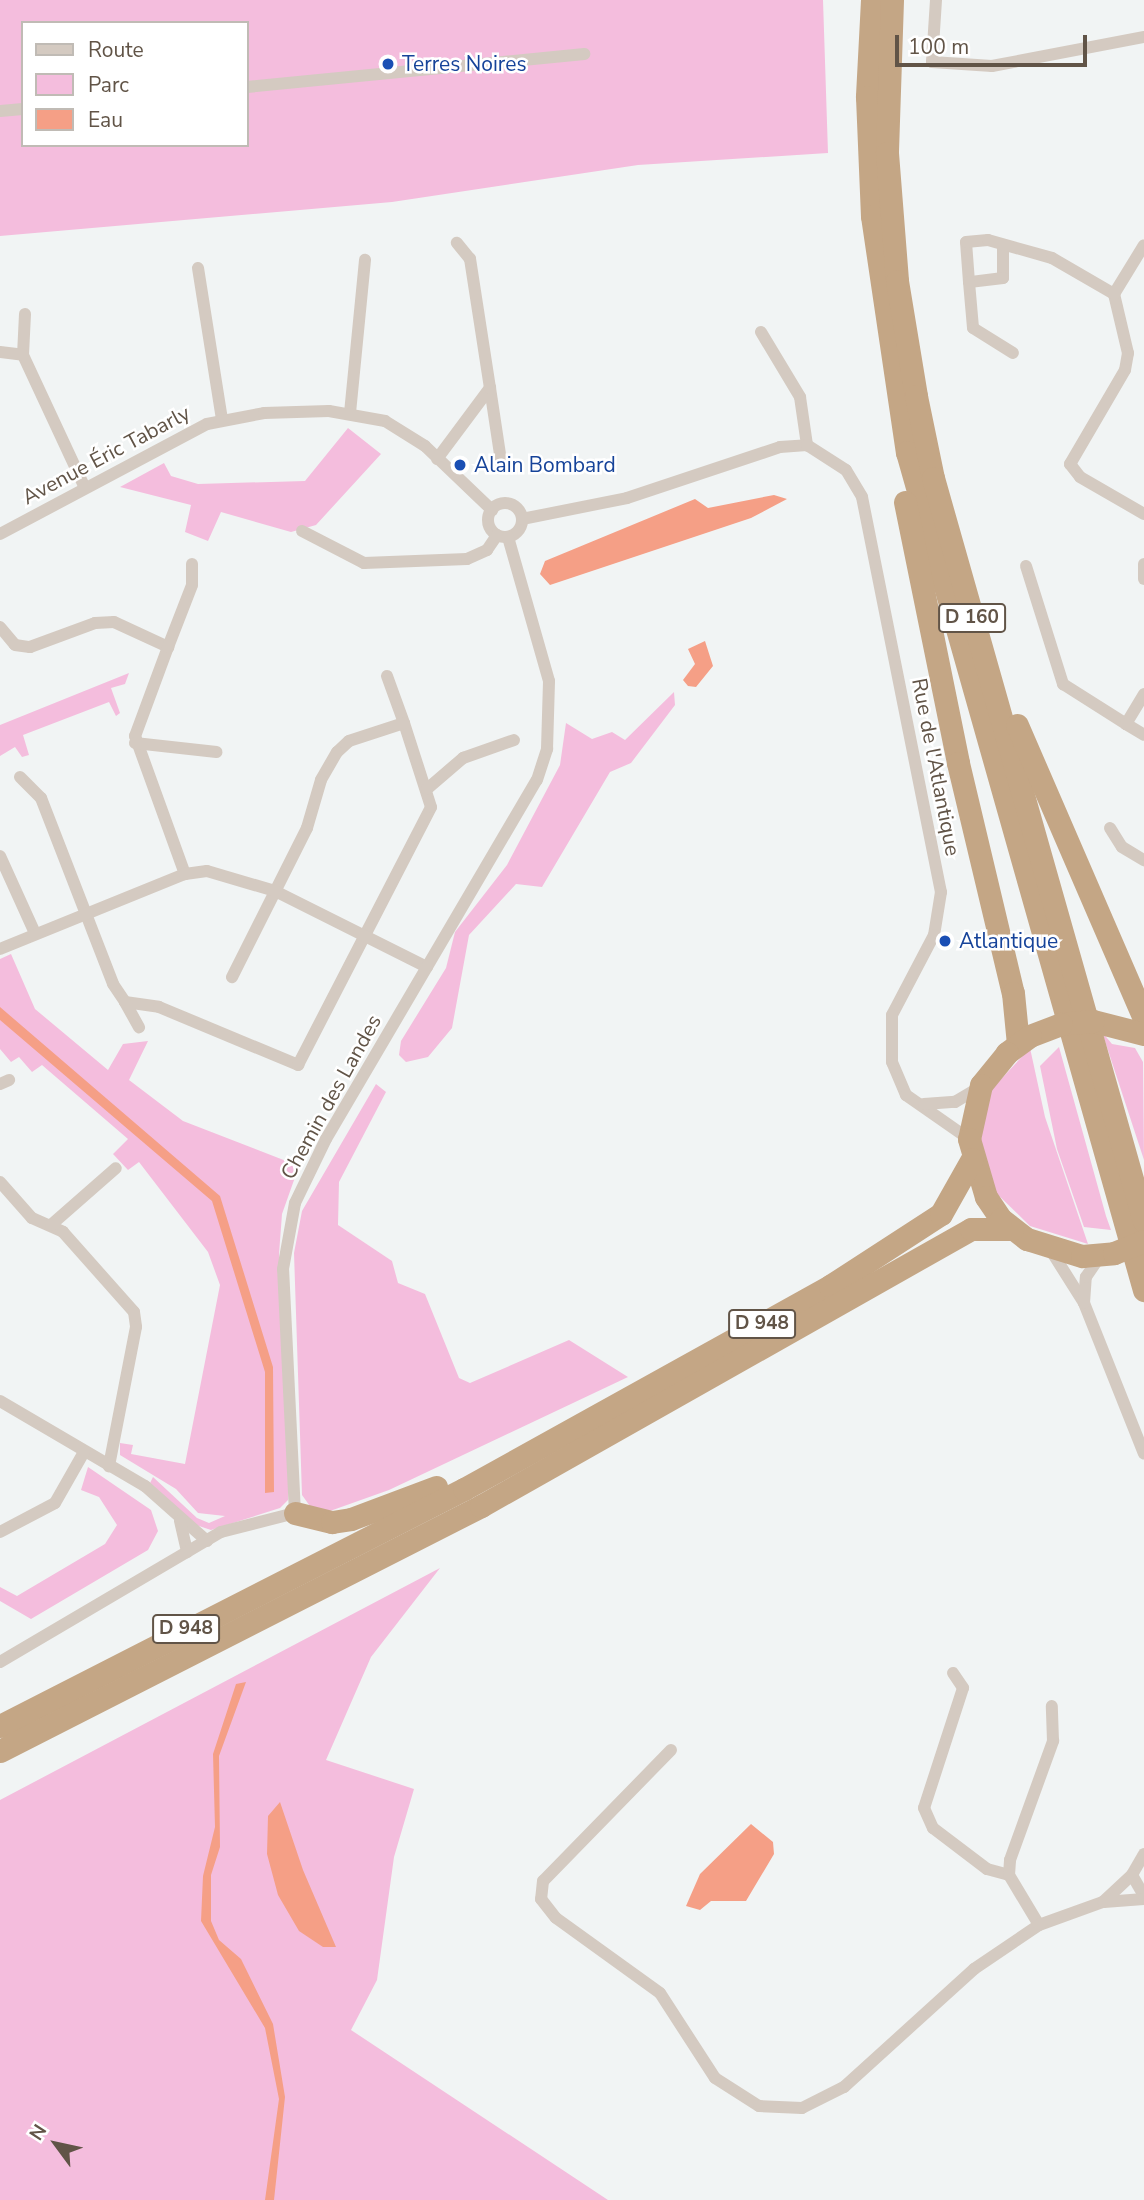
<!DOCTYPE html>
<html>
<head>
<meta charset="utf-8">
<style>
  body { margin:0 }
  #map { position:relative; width:1144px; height:2200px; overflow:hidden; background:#f1f4f4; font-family:"Nunito Sans",sans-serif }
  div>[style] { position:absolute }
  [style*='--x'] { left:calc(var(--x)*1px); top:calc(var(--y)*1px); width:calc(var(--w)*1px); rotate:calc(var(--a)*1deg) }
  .green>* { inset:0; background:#f4bddd }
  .water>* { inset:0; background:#f59f86 }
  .street>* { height:12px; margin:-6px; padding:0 6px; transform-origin:6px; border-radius:6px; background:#d4cac1 }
  .street>.ring { margin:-6px; padding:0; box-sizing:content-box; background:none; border:12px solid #d4cac1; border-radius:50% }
  .highway>* { height:23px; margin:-11.5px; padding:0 11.5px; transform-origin:11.5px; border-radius:11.5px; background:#c4a685 }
  .dots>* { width:19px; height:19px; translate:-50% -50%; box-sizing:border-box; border:4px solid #fff; border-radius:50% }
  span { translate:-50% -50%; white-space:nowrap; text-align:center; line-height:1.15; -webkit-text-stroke:5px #fff; paint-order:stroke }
  .shield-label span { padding:2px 5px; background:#fff; border:2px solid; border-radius:5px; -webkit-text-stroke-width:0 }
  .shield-label { font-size:19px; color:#615447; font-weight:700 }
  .transit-label { font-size:21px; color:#164399 }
  .left { translate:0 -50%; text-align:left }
  .street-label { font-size:21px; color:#615447 }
  .legend { position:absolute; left:21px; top:21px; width:228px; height:126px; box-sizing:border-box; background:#fff; border:2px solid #c0bbb5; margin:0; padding:9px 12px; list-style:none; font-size:21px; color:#615447 }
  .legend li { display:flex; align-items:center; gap:14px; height:35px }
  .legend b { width:35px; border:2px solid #c0bbb5 }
  .north { position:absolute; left:21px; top:2109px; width:70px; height:70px; -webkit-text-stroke:5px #fff; paint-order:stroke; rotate:303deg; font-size:19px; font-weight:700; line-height:28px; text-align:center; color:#615447 }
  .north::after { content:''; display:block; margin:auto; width:24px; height:32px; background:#615447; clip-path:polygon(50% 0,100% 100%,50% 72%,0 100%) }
  .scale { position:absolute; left:895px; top:35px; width:192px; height:32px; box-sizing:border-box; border:4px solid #615447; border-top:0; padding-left:9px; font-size:21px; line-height:24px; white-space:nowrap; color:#615447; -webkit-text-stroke:5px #fff; paint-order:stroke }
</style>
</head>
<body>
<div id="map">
  <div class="green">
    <div style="clip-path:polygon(evenodd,0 0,823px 0,828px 153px,638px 165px,392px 202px,0 236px,0 0,23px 23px,247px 23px,247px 145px,23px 145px,23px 23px)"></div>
    <div style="clip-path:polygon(348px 428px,381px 454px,316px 525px,291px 532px,221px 512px,208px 541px,185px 532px,191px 505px,120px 487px,164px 463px,171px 476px,198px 484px,305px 481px)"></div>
    <div style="clip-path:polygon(129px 673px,125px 684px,111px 688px,120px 713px,116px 716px,109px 702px,23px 735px,29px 755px,22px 757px,15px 747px,0 756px,0 725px)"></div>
    <div style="clip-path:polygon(674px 692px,675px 705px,631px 763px,610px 772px,542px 887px,516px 884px,469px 935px,452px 1028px,428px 1057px,406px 1062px,399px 1055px,401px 1041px,446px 968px,455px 932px,507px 865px,560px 765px,566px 723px,592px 739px,612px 732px,625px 740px)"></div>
    <div style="clip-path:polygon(11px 954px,35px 1009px,108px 1070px,123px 1044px,148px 1041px,129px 1080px,183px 1121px,299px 1166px,282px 1214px,279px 1254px,289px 1474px,288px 1500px,280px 1508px,211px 1530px,196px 1525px,150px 1483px,153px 1477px,197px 1518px,209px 1523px,225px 1516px,198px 1513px,176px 1489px,120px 1455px,120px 1443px,133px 1445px,131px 1454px,185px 1464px,220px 1285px,208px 1252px,139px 1162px,128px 1170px,113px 1154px,128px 1139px,42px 1065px,32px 1072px,19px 1057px,11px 1062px,0 1049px,0 959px)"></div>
    <div style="clip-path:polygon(1102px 1032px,1112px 1044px,1135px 1048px,1143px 1062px,1144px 1160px)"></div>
    <div style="clip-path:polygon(1059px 1047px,1106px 1216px,1111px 1230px,1084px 1227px,1057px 1149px,1040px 1066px)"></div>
    <div style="clip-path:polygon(1030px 1048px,1045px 1117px,1088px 1244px,1030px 1226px,992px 1189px,980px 1138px,991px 1090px)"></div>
    <div style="clip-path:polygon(376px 1084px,386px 1092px,339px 1182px,338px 1225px,392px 1261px,398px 1283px,425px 1294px,459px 1378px,470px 1383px,569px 1340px,628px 1377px,389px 1490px,330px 1511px,312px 1509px,302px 1495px,294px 1253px,302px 1211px)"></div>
    <div style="clip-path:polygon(88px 1467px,151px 1510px,158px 1531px,148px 1550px,31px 1619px,0 1601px,0 1587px,17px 1596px,105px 1544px,117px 1525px,99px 1497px,81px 1490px)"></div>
    <div style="clip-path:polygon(440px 1568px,371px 1657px,326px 1760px,414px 1789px,394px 1857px,377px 1980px,351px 2030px,608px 2200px,0 2200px,0 1800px)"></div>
  </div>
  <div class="water">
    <div style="clip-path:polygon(774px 495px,787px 499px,751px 518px,550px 585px,540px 574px,545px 561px,695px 499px,708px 508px)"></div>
    <div style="clip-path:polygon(705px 641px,713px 666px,696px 687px,688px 686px,683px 680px,695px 664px,688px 649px)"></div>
    <div style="clip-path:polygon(0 1007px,220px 1196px,273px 1367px,274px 1492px,265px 1493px,265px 1372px,212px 1201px,0 1020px)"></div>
    <div style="clip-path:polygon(246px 1682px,219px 1756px,220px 1847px,211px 1875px,211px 1921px,219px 1940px,241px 1959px,273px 2024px,285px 2097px,274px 2200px,265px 2200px,279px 2099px,265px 2028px,201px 1921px,203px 1876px,215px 1827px,213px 1754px,236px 1684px)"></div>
    <div style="clip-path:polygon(280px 1802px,303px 1870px,336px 1947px,323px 1947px,299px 1931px,278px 1895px,267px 1854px,268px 1816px)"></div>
    <div style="clip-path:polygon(751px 1824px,773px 1842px,774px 1854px,746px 1901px,711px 1901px,700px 1910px,686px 1906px,700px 1874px)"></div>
  </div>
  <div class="street">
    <div style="--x:936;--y:0;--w:62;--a:93.7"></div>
    <div style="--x:932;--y:62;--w:60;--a:3.8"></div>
    <div style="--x:992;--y:66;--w:155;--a:-10.8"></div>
    <div style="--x:247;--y:87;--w:339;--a:-5.6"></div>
    <div style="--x:0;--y:111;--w:23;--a:-5"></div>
    <div style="--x:1003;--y:246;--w:32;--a:90"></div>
    <div style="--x:1003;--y:278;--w:34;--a:173"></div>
    <div style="--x:969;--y:282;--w:40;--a:-94.3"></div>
    <div style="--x:966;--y:242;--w:22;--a:-5"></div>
    <div style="--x:988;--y:240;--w:66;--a:15.7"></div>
    <div style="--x:1052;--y:258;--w:72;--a:30.1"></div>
    <div style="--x:1114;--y:294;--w:61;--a:76.7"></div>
    <div style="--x:1128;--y:353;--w:17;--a:100"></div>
    <div style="--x:1125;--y:370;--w:109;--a:120.3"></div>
    <div style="--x:1070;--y:464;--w:16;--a:52"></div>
    <div style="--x:1080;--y:477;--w:74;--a:30"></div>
    <div style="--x:198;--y:268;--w:154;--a:81"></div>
    <div style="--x:969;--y:282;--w:46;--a:85"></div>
    <div style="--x:973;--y:328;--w:47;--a:32"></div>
    <div style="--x:1114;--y:294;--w:57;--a:-58.5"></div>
    <div style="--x:25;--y:314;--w:41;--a:92.8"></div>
    <div style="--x:23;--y:355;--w:145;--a:65"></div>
    <div style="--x:761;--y:332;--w:76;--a:59"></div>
    <div style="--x:800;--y:397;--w:49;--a:81.7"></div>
    <div style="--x:0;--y:352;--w:23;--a:7"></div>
    <div style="--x:490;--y:388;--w:80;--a:81.4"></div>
    <div style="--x:350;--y:413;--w:154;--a:-84.4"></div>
    <div style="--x:437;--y:459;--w:89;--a:-53.3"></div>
    <div style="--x:490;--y:388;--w:131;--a:-98.8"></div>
    <div style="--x:470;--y:259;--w:21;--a:-129"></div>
    <div class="ring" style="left:488px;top:503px;width:22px;height:22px"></div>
    <div style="--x:522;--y:519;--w:107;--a:-11.3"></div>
    <div style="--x:627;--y:498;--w:161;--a:-18.4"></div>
    <div style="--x:780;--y:447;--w:27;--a:-4"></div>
    <div style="--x:807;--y:445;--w:46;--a:32.7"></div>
    <div style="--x:846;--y:470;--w:31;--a:59"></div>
    <div style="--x:862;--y:497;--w:403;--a:78.7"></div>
    <div style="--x:941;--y:892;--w:44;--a:99.2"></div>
    <div style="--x:934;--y:935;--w:90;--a:117.7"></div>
    <div style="--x:892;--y:1015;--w:47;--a:90"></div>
    <div style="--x:892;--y:1062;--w:36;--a:67"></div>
    <div style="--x:906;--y:1095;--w:77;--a:34.9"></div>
    <div style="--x:302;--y:531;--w:70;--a:27.3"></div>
    <div style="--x:364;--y:563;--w:103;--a:-2.2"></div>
    <div style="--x:467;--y:559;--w:22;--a:-24"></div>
    <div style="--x:487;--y:550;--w:18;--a:-56"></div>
    <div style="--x:0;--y:534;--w:234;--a:-28"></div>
    <div style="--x:207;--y:424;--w:58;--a:-10.9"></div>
    <div style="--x:264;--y:413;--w:65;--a:-1.8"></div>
    <div style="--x:329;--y:411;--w:57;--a:10.1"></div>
    <div style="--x:385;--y:421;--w:47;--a:32"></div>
    <div style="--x:425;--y:446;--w:93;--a:43.7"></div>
    <div style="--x:1144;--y:564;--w:15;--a:90"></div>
    <div style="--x:1026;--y:566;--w:124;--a:72.6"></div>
    <div style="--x:1063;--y:684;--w:75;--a:32.4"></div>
    <div style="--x:0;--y:627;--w:23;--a:50"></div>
    <div style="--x:15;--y:645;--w:15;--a:8"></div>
    <div style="--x:30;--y:647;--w:69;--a:-20.3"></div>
    <div style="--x:95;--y:623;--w:19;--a:-3"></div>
    <div style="--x:114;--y:622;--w:60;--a:24.8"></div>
    <div style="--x:168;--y:647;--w:95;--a:110.3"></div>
    <div style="--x:135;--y:736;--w:147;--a:70.1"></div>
    <div style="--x:168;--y:647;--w:66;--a:-68.8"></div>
    <div style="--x:192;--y:585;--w:21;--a:-90"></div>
    <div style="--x:387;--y:676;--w:50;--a:70.1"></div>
    <div style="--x:1144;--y:694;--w:35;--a:121"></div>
    <div style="--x:1126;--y:724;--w:21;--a:31"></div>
    <div style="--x:135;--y:743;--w:82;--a:6.3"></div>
    <div style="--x:20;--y:777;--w:30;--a:45"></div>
    <div style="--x:41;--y:798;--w:199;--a:68.8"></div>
    <div style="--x:113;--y:984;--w:22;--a:56"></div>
    <div style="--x:125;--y:1002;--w:34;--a:8"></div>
    <div style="--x:159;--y:1007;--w:151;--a:22.6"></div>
    <div style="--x:298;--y:1065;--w:290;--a:-62.7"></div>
    <div style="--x:431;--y:807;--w:88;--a:-107.8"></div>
    <div style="--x:404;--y:723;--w:58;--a:161.9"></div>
    <div style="--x:349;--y:741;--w:16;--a:137"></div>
    <div style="--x:337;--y:752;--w:32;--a:120"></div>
    <div style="--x:321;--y:780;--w:50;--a:106.3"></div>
    <div style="--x:307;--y:828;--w:167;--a:116.7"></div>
    <div style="--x:427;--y:789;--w:48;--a:-40.7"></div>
    <div style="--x:463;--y:758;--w:54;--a:-19.4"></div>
    <div style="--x:1110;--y:828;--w:22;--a:58"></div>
    <div style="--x:1122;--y:847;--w:26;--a:31"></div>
    <div style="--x:0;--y:856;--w:82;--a:65.6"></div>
    <div style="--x:0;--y:949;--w:200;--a:-22.1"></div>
    <div style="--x:185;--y:874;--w:22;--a:-8"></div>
    <div style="--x:207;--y:871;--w:71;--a:16.4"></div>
    <div style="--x:275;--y:891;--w:170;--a:26.6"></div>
    <div style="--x:125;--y:1002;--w:29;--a:61"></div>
    <div style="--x:0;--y:1084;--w:10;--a:-24"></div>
    <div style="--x:924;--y:1104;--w:31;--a:-4"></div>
    <div style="--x:955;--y:1102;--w:27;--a:-31"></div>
    <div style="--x:0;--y:1182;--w:48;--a:48.4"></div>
    <div style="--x:32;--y:1218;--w:34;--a:24"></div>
    <div style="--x:63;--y:1232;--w:107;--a:48.4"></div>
    <div style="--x:134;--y:1312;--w:15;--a:82"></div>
    <div style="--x:136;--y:1327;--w:142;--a:101"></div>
    <div style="--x:51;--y:1225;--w:86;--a:-41.2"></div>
    <div style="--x:1050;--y:1249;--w:64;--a:57.8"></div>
    <div style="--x:1084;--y:1303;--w:162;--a:68.3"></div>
    <div style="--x:1084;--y:1303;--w:26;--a:-86"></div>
    <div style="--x:1086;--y:1277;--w:25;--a:-56"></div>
    <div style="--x:0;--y:1401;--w:168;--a:30.4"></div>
    <div style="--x:145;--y:1486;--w:83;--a:41.6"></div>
    <div style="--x:180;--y:1521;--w:32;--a:77"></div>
    <div style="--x:0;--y:1532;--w:62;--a:-27.8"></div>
    <div style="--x:55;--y:1503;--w:59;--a:-60.4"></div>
    <div style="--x:0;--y:1662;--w:256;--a:-30.5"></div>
    <div style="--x:221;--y:1532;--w:76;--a:-14.4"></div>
    <div style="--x:295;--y:1513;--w:244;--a:-92.8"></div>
    <div style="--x:283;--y:1269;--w:67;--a:-79.7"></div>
    <div style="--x:295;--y:1203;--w:71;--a:-64.2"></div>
    <div style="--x:326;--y:1139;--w:416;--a:-59.6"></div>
    <div style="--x:537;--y:780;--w:33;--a:-72"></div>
    <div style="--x:547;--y:749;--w:68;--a:-88.3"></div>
    <div style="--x:549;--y:681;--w:150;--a:-105.9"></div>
    <div style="--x:953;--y:1673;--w:18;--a:56"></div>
    <div style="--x:963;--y:1688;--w:126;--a:108"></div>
    <div style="--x:924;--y:1808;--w:22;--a:66"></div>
    <div style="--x:933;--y:1828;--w:68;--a:37.2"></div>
    <div style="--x:987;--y:1869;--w:23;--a:15"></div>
    <div style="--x:1009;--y:1875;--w:58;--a:59"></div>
    <div style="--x:671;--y:1750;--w:183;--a:134.3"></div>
    <div style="--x:543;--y:1881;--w:18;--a:96"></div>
    <div style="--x:541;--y:1899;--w:24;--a:52"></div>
    <div style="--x:556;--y:1918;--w:128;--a:35.8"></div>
    <div style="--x:660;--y:1993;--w:101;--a:57.1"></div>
    <div style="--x:715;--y:2078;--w:52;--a:32.5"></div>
    <div style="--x:759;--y:2106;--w:43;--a:2.7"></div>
    <div style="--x:802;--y:2108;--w:47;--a:-26.6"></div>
    <div style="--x:844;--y:2087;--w:176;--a:-42.2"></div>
    <div style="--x:974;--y:1969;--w:78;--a:-34.1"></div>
    <div style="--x:1039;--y:1925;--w:68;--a:-19.8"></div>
    <div style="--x:1103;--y:1902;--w:40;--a:-43"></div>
    <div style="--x:1144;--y:1854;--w:24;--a:120"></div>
    <div style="--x:1132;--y:1875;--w:24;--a:60"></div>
    <div style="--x:1009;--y:1875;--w:15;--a:-86"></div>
    <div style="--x:1010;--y:1860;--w:127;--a:-70.1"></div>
    <div style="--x:1053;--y:1741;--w:35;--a:-92"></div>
    <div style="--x:1104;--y:1902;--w:40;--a:-4.3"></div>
  </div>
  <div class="highway">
    <div style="--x:872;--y:0;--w:97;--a:93"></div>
    <div style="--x:867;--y:97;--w:119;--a:87.6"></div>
    <div style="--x:872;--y:216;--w:239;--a:81.6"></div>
    <div style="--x:907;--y:452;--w:871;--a:74.21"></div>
    <div style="--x:892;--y:0;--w:153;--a:91.9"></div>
    <div style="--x:887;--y:153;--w:128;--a:85.5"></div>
    <div style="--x:897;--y:281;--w:117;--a:80.6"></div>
    <div style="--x:916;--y:396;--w:84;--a:78.3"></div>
    <div style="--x:933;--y:478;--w:772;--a:74.15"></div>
    <div style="--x:905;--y:502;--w:266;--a:78.5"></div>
    <div style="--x:958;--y:763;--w:236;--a:76.6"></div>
    <div style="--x:1013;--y:993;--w:51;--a:84.4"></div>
    <div style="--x:1017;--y:725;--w:320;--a:66.6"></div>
    <div style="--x:1144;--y:1034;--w:53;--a:-165.7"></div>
    <div style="--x:1093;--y:1021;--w:32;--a:175"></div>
    <div style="--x:1061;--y:1024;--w:33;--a:159"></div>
    <div style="--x:1030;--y:1036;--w:29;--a:144"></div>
    <div style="--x:1007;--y:1053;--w:41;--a:129.1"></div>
    <div style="--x:981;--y:1085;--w:55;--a:102.5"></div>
    <div style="--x:969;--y:1139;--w:60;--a:73.7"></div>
    <div style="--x:986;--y:1197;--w:27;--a:56"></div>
    <div style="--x:1001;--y:1219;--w:33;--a:38"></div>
    <div style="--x:1027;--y:1239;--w:58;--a:17.2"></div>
    <div style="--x:1082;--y:1256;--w:32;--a:-5"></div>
    <div style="--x:1114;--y:1253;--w:32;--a:-22"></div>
    <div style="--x:295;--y:1513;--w:38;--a:14"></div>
    <div style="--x:332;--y:1522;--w:19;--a:-9"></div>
    <div style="--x:351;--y:1519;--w:91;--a:-20.6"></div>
    <div style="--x:0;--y:1726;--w:521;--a:-27.06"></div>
    <div style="--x:464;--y:1489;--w:419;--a:-29"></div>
    <div style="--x:830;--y:1286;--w:132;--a:-33"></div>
    <div style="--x:941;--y:1214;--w:63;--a:-60.6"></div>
    <div style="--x:0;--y:1751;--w:540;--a:-26.99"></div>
    <div style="--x:481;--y:1506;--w:563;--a:-29.48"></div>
    <div style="--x:971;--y:1229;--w:41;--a:0"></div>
  </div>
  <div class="dots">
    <div style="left:388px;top:64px;background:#1a4fb4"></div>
    <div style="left:460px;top:465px;background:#1a4fb4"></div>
    <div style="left:945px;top:941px;background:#1a4fb4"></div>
  </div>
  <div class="shield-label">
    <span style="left:972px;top:618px">D 160</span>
    <span style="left:762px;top:1324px">D 948</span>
    <span style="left:186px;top:1629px">D 948</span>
  </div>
  <div class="transit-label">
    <span class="left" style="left:402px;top:64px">Terres Noires</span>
    <span class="left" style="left:474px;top:465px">Alain Bombard</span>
    <span class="left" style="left:959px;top:941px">Atlantique</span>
  </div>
  <div class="street-label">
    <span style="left:106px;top:455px;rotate:-28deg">Avenue Éric Tabarly</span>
    <span style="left:936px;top:767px;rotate:79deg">Rue de l'Atlantique</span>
    <span style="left:331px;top:1097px;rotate:-61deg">Chemin des Landes</span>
  </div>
  <ul class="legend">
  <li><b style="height:9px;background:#d4cac1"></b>Route</li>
  <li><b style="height:19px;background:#f4bddd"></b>Parc</li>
  <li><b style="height:19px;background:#f59f86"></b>Eau</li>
  </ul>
  <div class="north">N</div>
  <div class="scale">100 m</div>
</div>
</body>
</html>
